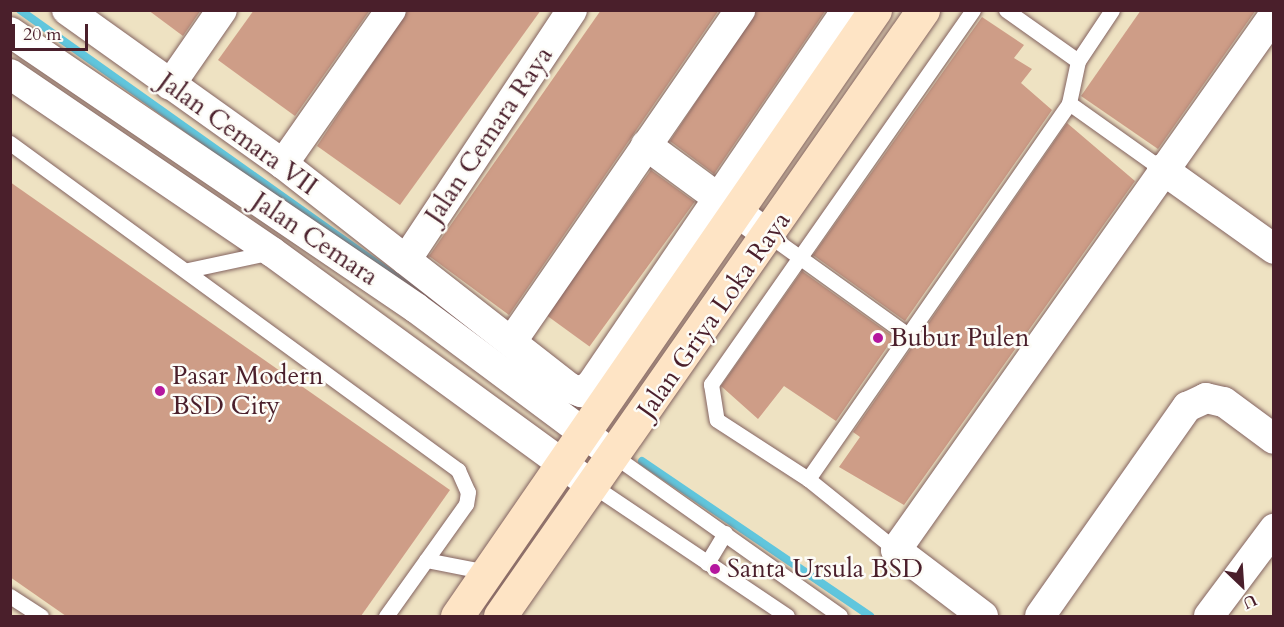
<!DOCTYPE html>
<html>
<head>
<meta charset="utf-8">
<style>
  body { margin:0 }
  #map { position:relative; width:1284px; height:627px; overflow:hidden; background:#eee2c2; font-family:Cardo,serif }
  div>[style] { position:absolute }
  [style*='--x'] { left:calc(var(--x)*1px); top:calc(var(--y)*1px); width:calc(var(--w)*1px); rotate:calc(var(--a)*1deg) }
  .stream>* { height:8px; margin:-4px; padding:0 4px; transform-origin:4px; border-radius:4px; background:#60c6dd }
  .building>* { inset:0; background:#ce9d87; transform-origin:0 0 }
  .roads { filter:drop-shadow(0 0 2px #836360) drop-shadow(0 0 2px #836360) }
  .service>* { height:15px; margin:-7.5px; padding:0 7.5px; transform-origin:7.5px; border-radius:7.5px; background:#fff }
  .minor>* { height:30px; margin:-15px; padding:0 15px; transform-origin:15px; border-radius:15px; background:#fff }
  .secondary>* { height:33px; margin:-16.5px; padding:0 16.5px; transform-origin:16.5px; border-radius:16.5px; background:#fee4c5 }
  .dots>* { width:16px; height:16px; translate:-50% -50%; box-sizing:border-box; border:3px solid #fdfcf7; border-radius:50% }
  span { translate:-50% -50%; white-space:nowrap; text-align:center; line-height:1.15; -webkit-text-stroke:5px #fdfcf7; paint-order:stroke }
  .street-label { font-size:26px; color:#4a1f2b }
  .poi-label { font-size:26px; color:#4a1f2b }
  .left { translate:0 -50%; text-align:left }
  .frame { position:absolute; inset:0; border:12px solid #4a1f2b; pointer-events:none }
  .north { position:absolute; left:1212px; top:555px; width:60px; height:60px; -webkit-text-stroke:4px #fdfcf7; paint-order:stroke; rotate:155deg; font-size:16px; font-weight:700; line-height:24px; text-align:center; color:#4a1f2b }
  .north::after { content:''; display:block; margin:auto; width:21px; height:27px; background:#4a1f2b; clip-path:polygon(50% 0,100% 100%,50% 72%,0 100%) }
  .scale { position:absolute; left:12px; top:24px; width:76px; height:27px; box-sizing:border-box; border:3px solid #4a1f2b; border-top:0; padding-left:8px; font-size:18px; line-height:21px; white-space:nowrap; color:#4a1f2b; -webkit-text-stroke:4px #fdfcf7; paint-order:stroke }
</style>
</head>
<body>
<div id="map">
  <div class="stream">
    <div style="--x:20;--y:10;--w:559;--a:35.39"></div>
    <div style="--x:642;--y:461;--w:276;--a:34.2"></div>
  </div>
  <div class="building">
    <div style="clip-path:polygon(148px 10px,201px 10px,183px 36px)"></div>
    <div style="clip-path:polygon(254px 10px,370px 10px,295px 116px,218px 60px)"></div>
    <div style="clip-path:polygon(408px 10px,541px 10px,400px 205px,317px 146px)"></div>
    <div style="clip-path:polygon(601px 10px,719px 10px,509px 315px,429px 256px)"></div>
    <div style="clip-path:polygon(757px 10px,826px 10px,714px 174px,670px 141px)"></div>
    <div style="clip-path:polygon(1141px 10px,1256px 10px,1158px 149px,1081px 96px)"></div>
    <div style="clip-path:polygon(982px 17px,1024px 45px,1014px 58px,1032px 69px,1021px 83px,1052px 110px,905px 321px,813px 255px)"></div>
    <div style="clip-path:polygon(1067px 123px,1135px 181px,904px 505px,839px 467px,860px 437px,853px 432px)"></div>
    <div style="left:651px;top:170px;width:54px;height:179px;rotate:36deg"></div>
    <div style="clip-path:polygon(10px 182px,450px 490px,361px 616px,66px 616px,10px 577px)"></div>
    <div style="clip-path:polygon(802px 271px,894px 337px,836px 421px,784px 386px,758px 419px,721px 386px)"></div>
  </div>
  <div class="roads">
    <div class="service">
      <div style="--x:973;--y:10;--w:457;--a:125"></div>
      <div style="--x:711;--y:384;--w:36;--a:81"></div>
      <div style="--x:717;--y:420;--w:108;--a:33"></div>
      <div style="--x:808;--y:479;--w:458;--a:-55.2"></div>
      <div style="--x:1006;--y:10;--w:88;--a:35.3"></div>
      <div style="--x:1112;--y:10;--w:61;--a:123.7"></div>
      <div style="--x:1078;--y:61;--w:43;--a:102.1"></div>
      <div style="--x:1069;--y:103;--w:114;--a:35.4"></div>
      <div style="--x:10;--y:143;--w:555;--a:36.13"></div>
      <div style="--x:458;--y:470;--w:24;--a:66"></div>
      <div style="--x:468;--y:492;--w:12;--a:99"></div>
      <div style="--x:466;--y:504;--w:138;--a:125.5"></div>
      <div style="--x:770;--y:236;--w:171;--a:35.7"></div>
      <div style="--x:188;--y:270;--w:86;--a:-12.1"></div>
      <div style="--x:613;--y:455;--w:278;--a:35.3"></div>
      <div style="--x:808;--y:479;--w:113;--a:38.9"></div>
      <div style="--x:592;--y:485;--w:235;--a:33.9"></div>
      <div style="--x:426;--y:560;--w:63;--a:11"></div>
      <div style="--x:707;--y:563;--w:35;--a:-59"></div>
      <div style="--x:10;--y:596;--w:37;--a:33"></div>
    </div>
    <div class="minor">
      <div style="--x:67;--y:10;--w:265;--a:35.5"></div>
      <div style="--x:283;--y:164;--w:364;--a:38"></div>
      <div style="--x:570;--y:388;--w:12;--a:20"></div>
      <div style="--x:581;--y:392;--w:12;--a:-35"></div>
      <div style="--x:591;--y:385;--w:454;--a:-55.7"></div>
      <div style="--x:10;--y:32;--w:491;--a:34.2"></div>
      <div style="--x:416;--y:308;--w:246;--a:36.7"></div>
      <div style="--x:10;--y:74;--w:317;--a:34.2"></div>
      <div style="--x:272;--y:252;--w:396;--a:36.1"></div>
      <div style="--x:170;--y:85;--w:91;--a:-55.3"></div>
      <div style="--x:646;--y:145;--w:154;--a:36.3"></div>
      <div style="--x:283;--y:164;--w:188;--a:-55"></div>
      <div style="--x:1162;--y:169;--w:138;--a:35.5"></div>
      <div style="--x:406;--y:260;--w:300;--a:-56.4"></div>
      <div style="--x:512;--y:341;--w:402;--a:-55.4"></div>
      <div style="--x:983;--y:616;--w:109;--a:-142.8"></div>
      <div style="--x:896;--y:550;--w:655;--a:-54.76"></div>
      <div style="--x:1040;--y:616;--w:256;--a:-54.9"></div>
      <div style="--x:1187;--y:407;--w:21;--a:-25"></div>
      <div style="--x:1206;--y:398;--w:18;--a:13"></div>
      <div style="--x:1224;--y:402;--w:62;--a:36.5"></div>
      <div style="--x:1209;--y:616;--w:109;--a:-53.2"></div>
    </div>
    <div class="secondary">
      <div style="--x:457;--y:616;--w:736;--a:-55.4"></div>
      <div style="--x:500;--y:616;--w:739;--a:-55.08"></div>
    </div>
  </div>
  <div class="dots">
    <div style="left:878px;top:338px;background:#b5179e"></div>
    <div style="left:160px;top:391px;background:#b5179e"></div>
    <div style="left:715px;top:569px;background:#b5179e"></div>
  </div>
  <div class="street-label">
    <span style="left:238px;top:134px;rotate:36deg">Jalan Cemara VII</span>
    <span style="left:489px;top:135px;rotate:-56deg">Jalan Cemara Raya</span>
    <span style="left:315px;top:239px;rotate:34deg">Jalan Cemara</span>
    <span style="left:714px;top:315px;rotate:-55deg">Jalan Griya Loka Raya</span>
  </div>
  <div class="poi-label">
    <span class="left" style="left:890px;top:338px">Bubur Pulen</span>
    <span class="left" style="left:172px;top:391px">Pasar Modern<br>BSD City</span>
    <span class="left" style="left:727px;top:569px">Santa Ursula BSD</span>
  </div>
  <div class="frame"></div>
  <div class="north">U</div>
  <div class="scale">20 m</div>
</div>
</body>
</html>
